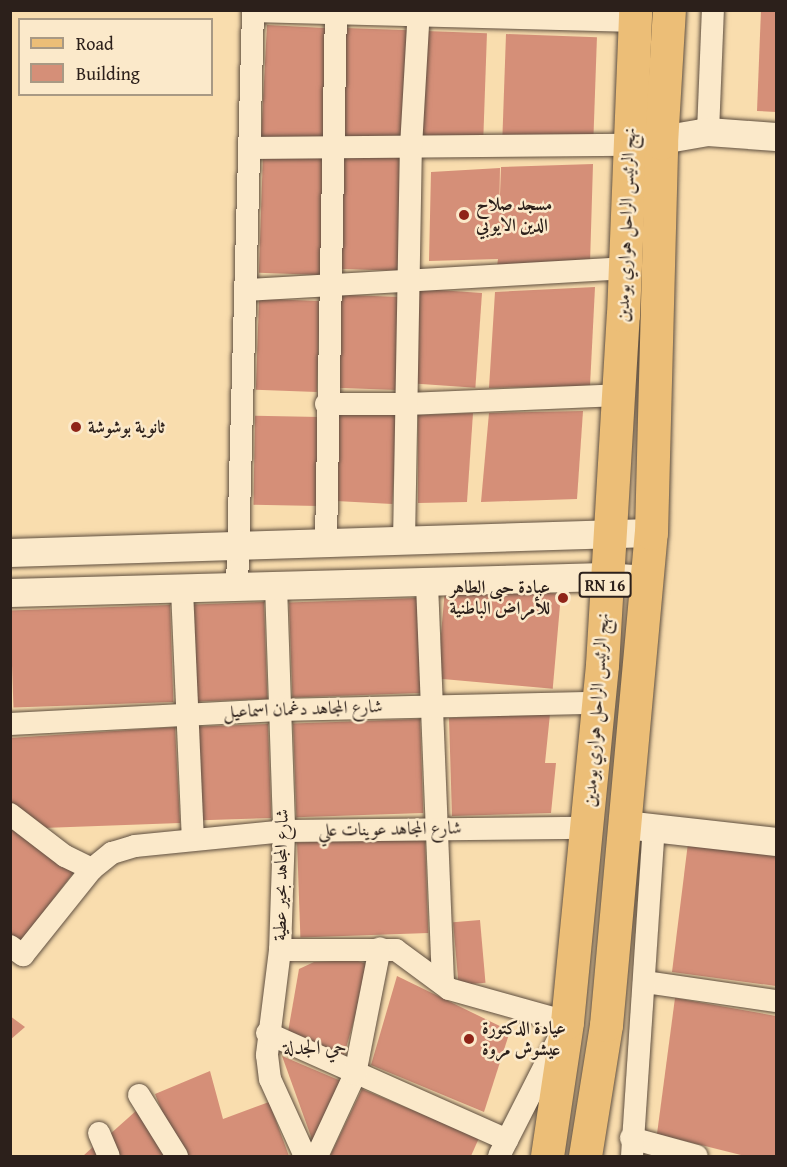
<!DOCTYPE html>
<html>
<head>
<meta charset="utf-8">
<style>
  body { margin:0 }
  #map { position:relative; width:787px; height:1167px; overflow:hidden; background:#f9ddae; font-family:"Gentium Book Plus",Amiri,serif }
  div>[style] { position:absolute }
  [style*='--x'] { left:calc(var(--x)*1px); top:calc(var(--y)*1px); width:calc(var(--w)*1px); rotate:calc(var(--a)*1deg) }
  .building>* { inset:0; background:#d58f78; transform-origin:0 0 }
  .roads { filter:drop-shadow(0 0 2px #5f4f40) drop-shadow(0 0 2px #5f4f40) }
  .minor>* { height:22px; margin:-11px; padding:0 11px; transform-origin:11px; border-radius:11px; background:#fbe9ca }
  .tertiary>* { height:28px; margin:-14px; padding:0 14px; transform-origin:14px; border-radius:14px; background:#fbe9ca }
  .primary>* { height:33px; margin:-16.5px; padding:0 16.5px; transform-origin:16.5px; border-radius:16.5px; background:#ecbe77 }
  .dots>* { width:16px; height:16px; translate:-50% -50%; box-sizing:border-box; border:3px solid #fbe9ca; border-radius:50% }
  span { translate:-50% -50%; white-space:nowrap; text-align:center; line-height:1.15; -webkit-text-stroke:5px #fbe9ca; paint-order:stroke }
  .shield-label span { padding:2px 4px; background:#fbe9ca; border:2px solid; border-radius:4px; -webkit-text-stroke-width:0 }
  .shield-label { font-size:16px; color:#2c201b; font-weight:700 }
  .poi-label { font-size:18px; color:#2c201b; font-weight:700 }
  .left { translate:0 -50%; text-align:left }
  .right { translate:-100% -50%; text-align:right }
  .street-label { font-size:18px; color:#2c201b }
  .neighbourhood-label { font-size:20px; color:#2c201b }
  .frame { position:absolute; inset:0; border:12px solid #2c201b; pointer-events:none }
  .legend { position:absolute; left:18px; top:18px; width:195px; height:78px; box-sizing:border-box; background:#fbe9ca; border:2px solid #a89984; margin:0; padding:8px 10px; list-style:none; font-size:18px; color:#2c201b }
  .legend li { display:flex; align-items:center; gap:12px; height:30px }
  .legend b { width:30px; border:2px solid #a89984 }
</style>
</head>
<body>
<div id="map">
  <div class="building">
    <div style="clip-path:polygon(761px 10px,776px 10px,776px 112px,757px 111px)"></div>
    <div style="left:267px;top:25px;width:62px;height:117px;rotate:3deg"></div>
    <div style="left:345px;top:28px;width:65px;height:113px;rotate:2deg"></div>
    <div style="left:426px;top:31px;width:61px;height:108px;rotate:2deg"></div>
    <div style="left:506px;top:34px;width:91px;height:104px;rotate:2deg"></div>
    <div style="left:406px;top:154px;width:117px;height:64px;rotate:92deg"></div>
    <div style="left:325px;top:156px;width:119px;height:62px;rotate:92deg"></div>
    <div style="clip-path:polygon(593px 164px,590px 264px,497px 266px,498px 259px,429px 261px,431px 172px,500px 168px,499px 221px,501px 167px)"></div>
    <div style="clip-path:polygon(595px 287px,590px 386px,489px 388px,495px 292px)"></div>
    <div style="left:482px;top:293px;width:95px;height:65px;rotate:94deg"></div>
    <div style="left:401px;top:297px;width:93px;height:62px;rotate:92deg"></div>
    <div style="left:320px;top:301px;width:91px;height:61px;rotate:92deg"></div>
    <div style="clip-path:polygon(583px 411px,577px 499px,481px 502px,489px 413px)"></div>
    <div style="clip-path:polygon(473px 413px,467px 502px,418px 503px,418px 415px)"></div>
    <div style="left:397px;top:415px;width:89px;height:61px;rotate:93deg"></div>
    <div style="left:320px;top:417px;width:89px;height:65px;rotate:91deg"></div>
    <div style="left:561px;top:594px;width:95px;height:116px;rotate:95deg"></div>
    <div style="left:417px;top:598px;width:95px;height:128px;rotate:88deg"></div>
    <div style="left:264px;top:602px;width:97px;height:70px;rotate:88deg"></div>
    <div style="left:170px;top:605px;width:97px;height:160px;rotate:88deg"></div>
    <div style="clip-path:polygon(550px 714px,545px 763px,556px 763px,551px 813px,452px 816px,449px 718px)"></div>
    <div style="left:420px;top:719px;width:94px;height:127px;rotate:88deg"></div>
    <div style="left:268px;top:724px;width:94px;height:69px;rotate:88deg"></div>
    <div style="clip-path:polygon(175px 727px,180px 823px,43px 828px,10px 803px,10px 738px)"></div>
    <div style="clip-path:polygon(10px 823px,74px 872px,19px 944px,10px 938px)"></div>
    <div style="left:425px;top:838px;width:95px;height:128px;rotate:88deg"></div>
    <div style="clip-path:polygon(688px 843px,776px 854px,776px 986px,672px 972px)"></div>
    <div style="left:480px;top:920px;width:63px;height:27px;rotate:85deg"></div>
    <div style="clip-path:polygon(355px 960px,370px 965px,344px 1055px,288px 1032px,299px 969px,314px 962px)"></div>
    <div style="clip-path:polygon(397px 976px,510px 1031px,484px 1112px,371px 1065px)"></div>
    <div style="clip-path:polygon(675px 998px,776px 1016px,776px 1156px,745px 1156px,657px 1134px)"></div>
    <div style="clip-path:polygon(10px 1016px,25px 1027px,10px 1040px)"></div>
    <div style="clip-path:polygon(282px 1056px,341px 1081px,313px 1142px)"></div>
    <div style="clip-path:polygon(210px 1071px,223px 1119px,269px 1102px,289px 1156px,188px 1156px,174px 1141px,155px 1094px)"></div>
    <div style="clip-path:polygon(362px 1089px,479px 1138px,471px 1156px,330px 1156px)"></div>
    <div style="clip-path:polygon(137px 1110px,165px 1156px,118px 1156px,109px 1135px)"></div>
    <div style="clip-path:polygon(94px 1146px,99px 1156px,83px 1156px)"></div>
  </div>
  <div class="roads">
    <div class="minor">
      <div style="--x:253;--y:11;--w:382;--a:1.5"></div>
      <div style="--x:708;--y:132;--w:122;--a:-87.7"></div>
      <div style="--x:249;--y:148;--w:380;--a:-0.5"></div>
      <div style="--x:247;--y:290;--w:379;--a:-3.3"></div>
      <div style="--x:326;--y:404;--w:81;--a:0"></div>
      <div style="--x:407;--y:404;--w:212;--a:-2.4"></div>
      <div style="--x:404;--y:542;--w:395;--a:-89"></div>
      <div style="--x:411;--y:147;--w:137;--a:-86.7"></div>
      <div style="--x:326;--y:543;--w:533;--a:-88.93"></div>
      <div style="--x:427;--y:584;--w:400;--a:87.7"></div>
      <div style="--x:276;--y:585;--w:246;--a:88.1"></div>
      <div style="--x:284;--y:831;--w:119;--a:91.9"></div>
      <div style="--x:280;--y:950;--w:106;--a:97.1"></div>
      <div style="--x:267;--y:1055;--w:24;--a:83"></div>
      <div style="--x:270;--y:1079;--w:85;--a:65.6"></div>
      <div style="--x:237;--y:588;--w:578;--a:-88.41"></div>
      <div style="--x:182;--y:590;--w:249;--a:87.5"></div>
      <div style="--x:10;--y:724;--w:269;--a:-3"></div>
      <div style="--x:279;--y:710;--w:318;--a:-1.3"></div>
      <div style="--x:10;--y:814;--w:69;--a:37.4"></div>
      <div style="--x:65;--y:856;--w:30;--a:26"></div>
      <div style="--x:10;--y:946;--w:16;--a:35"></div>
      <div style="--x:23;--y:955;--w:110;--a:-51.3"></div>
      <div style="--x:92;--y:869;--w:26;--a:-39"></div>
      <div style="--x:112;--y:853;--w:24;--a:-17"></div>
      <div style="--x:135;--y:846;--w:150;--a:-5.7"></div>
      <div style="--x:284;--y:831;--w:303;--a:-0.6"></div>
      <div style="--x:280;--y:950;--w:116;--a:0"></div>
      <div style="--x:396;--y:950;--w:66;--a:36.3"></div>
      <div style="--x:449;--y:989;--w:123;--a:15.6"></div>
      <div style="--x:567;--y:1022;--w:150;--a:116.9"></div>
      <div style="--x:645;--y:982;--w:132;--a:8.3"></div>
      <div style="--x:267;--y:1033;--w:263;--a:24"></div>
      <div style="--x:139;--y:1095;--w:72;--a:58.1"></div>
      <div style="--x:99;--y:1133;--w:25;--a:67"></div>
      <div style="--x:631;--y:1138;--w:68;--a:15.3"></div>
      <div style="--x:317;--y:1156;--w:90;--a:-65.1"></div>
      <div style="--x:355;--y:1074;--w:128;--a:-78.8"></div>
      <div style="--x:632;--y:1156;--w:329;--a:-86.2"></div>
    </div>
    <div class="tertiary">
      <div style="--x:639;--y:144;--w:70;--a:-9.9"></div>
      <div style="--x:708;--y:132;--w:68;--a:4.2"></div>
      <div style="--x:10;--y:553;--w:641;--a:-1.79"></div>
      <div style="--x:10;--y:593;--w:595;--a:-1.54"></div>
      <div style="--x:605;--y:577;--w:42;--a:4.1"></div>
      <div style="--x:625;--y:825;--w:152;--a:6.4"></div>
    </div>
    <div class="primary">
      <div style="--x:547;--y:1156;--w:135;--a:-81.5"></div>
      <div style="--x:567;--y:1022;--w:359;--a:-84.4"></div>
      <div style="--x:602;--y:665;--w:351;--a:-86.6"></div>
      <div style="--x:623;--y:315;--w:305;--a:-87.7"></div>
      <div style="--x:585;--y:1156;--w:133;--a:-80.9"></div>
      <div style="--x:606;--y:1025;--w:494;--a:-84.8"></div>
      <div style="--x:651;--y:533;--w:390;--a:-88.5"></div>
      <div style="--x:661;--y:143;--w:133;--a:-86.6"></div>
    </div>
  </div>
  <div class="dots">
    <div style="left:464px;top:215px;background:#8f2418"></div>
    <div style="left:76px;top:427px;background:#8f2418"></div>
    <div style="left:563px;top:598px;background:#8f2418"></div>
    <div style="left:469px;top:1039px;background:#8f2418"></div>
  </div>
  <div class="shield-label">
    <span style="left:605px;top:585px">RN 16</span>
  </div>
  <div class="poi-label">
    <span class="left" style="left:476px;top:215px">مسجد صلاح<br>الدين الايوبي</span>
    <span class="left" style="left:88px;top:427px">ثانوية بوشوشة</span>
    <span class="right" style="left:550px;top:598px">عيادة حبى الطاهر<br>للأمراض الباطنية</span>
    <span class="left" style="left:482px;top:1039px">عيادة الدكتورة<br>عيشوش مروة</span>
  </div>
  <div class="street-label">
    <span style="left:626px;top:225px;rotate:-88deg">نهج الرئيس الراحل هواري بومدين</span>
    <span style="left:303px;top:709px;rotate:-2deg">شارع المجاهد دغمان اسماعيل</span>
    <span style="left:596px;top:710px;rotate:-86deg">نهج الرئيس الراحل هواري بومدين</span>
    <span style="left:390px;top:829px;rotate:-1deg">شارع المجاهد عوينات علي</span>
    <span style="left:281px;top:875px;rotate:-89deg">شارع المجاهد بحير عطية</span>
  </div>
  <div class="neighbourhood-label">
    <span style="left:315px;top:1046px">حي الجدلة</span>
  </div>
  <div class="frame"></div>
  <ul class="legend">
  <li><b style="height:8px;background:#ecbe77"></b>Road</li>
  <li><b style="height:16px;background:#d58f78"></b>Building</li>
  </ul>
</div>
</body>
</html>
